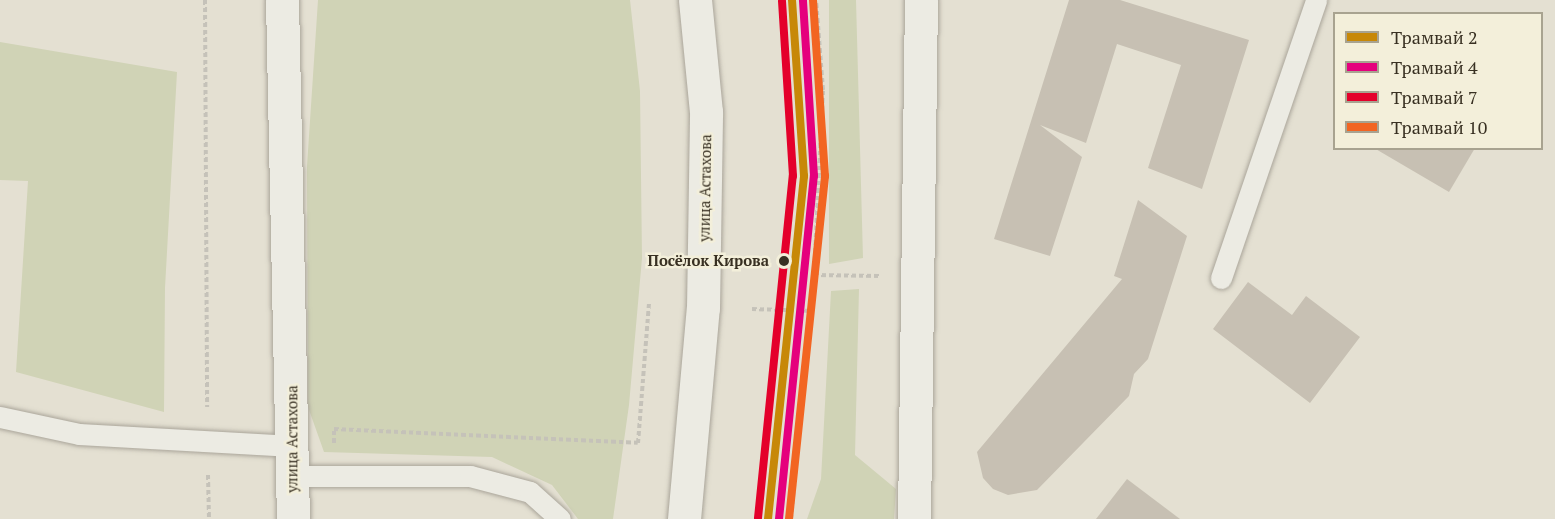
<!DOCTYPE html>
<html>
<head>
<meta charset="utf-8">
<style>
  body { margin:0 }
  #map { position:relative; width:1555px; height:519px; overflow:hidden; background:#e4e0d2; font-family:"PT Serif",serif }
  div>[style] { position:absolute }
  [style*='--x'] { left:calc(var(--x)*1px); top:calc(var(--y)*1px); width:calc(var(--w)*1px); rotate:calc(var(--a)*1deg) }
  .green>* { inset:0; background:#d0d3b6 }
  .building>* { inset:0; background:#c7c0b3 }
  .path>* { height:4px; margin-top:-2px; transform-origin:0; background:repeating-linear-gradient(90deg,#c5c2b9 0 4.5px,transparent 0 7.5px) }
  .roads { filter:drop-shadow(0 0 2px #aaa59a) drop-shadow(0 0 2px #aaa59a) }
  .service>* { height:21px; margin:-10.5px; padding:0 10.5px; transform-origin:10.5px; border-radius:10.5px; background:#ecebe3 }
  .tertiary>* { height:33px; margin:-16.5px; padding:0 16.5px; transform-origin:16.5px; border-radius:16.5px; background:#ecebe3 }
  .secondary>* { height:33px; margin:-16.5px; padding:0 16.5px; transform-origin:16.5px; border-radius:16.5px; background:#ecebe3 }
  .tram-1>* { height:8px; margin:-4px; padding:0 4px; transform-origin:4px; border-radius:4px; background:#c78808 }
  .tram-2>* { height:8px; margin:-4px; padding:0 4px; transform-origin:4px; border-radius:4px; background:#e5007d }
  .tram-3>* { height:8px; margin:-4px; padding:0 4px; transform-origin:4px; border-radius:4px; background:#e4002b }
  .tram-4>* { height:8px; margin:-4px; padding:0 4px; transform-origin:4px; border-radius:4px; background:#f26522 }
  .dots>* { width:16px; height:16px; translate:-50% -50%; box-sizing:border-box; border:3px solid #f3efda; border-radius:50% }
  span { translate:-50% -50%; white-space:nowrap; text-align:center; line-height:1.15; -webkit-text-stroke:5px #f3efda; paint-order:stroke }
  .street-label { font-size:15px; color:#383022 }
  .stop-label { font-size:15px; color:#383022; font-weight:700 }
  .right { translate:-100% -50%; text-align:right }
  .legend { position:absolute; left:1333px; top:12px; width:210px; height:138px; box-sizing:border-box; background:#f3efda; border:2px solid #a8a390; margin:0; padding:8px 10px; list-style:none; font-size:18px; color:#383022 }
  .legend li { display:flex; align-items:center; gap:12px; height:30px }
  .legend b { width:30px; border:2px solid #a8a390 }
</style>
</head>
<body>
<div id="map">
  <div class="green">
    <div style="clip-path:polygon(318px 0,630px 0,640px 91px,642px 258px,629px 405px,613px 519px,578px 519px,552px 485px,492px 457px,324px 452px,308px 407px,307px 166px)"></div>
    <div style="clip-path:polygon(829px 0,856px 0,863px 258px,829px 264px)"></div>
    <div style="clip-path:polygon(0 42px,177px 72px,165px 288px,164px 412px,16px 372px,28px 181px,0 180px)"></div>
    <div style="clip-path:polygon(859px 289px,855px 455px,896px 489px,894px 519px,807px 519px,821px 479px,831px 291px)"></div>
  </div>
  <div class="building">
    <div style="clip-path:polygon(1069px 0,1120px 0,1249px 40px,1202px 189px,1148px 168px,1181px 65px,1117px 44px,1086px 143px,1040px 125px,1082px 157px,1050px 256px,994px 239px)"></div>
    <div style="clip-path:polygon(1374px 148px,1475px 148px,1449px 192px)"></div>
    <div style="clip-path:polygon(1138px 200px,1187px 236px,1148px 359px,1134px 374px,1129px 396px,1037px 490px,1008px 495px,993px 489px,983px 478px,977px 452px,1122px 279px,1114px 276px)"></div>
    <div style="clip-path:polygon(1248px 282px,1292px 315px,1306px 296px,1360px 337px,1310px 403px,1213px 329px)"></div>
    <div style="clip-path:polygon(1127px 479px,1180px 519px,1096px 519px)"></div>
  </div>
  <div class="path">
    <div style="--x:205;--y:0;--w:407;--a:89.7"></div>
    <div style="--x:814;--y:275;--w:66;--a:0.9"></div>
    <div style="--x:752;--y:309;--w:61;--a:1.9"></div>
    <div style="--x:334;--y:443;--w:14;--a:-90"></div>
    <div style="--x:334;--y:429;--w:304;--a:2.6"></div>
    <div style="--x:638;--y:443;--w:140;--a:-85.5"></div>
    <div style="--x:208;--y:475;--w:44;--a:88.7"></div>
    <div style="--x:791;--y:519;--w:245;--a:-84.6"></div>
    <div style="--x:814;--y:275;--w:185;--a:-87.2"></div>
    <div style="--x:823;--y:90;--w:90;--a:-94.4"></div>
  </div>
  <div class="roads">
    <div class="service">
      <div style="--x:1221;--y:278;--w:294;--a:-71.1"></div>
      <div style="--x:0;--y:417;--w:81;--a:12.1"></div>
      <div style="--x:79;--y:434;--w:214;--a:3.2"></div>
      <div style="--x:292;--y:476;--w:178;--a:0"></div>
      <div style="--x:470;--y:476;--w:62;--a:14.9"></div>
      <div style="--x:530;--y:492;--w:40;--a:42"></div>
    </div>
    <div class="tertiary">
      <div style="--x:914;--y:519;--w:519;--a:-89.23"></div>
    </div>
    <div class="secondary">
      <div style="--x:282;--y:0;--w:519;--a:88.79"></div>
      <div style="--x:684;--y:519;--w:212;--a:-84.9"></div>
      <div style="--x:703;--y:308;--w:196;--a:-89.1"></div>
      <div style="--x:706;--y:112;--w:113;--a:-95.6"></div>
    </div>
  </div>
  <div class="tram-1">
    <div style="--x:768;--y:519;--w:345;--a:-84"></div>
    <div style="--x:804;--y:176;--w:176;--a:-93.9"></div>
  </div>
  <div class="tram-2">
    <div style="--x:779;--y:519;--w:345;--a:-84.2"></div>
    <div style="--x:814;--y:176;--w:176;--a:-93.6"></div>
  </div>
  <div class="tram-3">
    <div style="--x:758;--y:518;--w:344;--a:-84.2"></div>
    <div style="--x:793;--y:176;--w:175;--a:-93.6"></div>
  </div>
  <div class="tram-4">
    <div style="--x:789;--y:519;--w:345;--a:-84"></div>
    <div style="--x:825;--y:176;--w:176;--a:-93.9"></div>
  </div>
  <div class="dots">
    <div style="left:784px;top:261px;background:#383022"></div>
  </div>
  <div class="street-label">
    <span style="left:705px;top:188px;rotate:-89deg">улица Астахова</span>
    <span style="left:292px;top:439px;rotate:-90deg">улица Астахова</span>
  </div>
  <div class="stop-label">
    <span class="right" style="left:769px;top:261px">Посёлок Кирова</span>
  </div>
  <ul class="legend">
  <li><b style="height:8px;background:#c78808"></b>Трамвай 2</li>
  <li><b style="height:8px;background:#e5007d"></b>Трамвай 4</li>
  <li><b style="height:8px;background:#e4002b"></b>Трамвай 7</li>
  <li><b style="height:8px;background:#f26522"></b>Трамвай 10</li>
  </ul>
</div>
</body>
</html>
